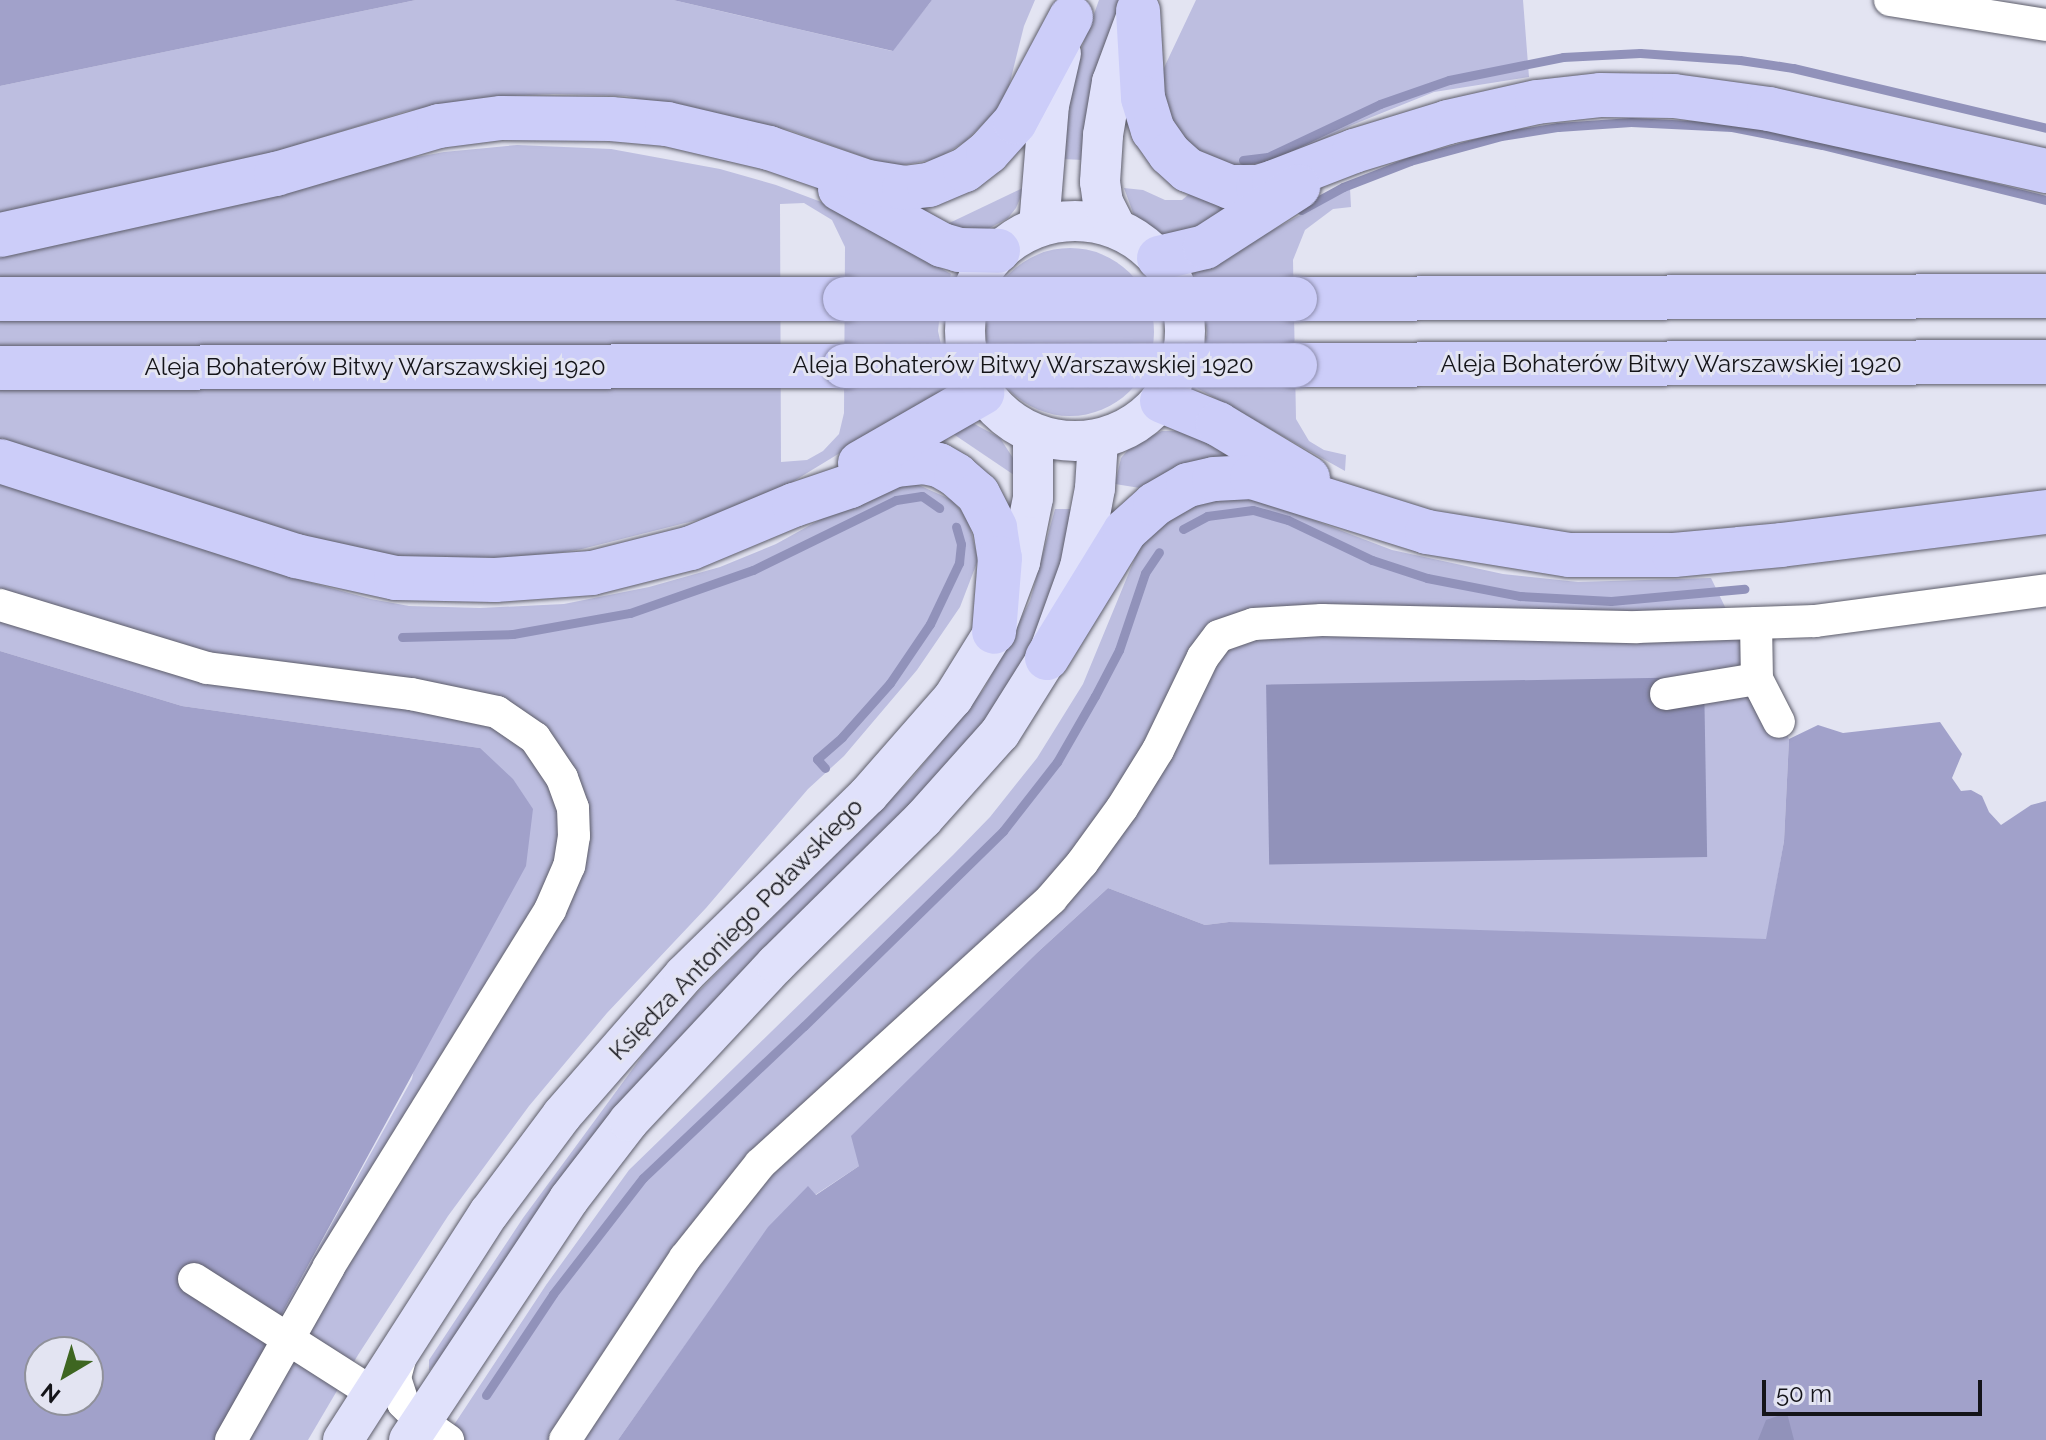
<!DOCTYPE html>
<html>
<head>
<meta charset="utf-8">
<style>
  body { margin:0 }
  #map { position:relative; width:2046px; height:1440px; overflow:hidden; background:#e3e4f2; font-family:Raleway,sans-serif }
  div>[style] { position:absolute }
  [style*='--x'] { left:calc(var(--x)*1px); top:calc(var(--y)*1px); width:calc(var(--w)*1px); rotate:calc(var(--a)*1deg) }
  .green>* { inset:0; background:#bdbee0 }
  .round { border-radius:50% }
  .forest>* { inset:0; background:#a1a1ca }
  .water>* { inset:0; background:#9192ba; transform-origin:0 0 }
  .stream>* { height:9px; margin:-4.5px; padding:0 4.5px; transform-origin:4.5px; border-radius:4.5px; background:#9192ba }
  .roads { filter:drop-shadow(0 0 2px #5d5d6a) drop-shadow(0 0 2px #5d5d6a) }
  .minor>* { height:32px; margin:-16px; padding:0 16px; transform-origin:16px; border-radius:16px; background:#fff }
  .major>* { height:40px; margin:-20px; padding:0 20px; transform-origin:20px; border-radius:20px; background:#e0e1fb }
  .major>.ring { margin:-20px; padding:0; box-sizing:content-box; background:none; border:40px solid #e0e1fb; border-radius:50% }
  .highway>* { height:44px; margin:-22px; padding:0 22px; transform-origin:22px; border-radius:22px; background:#cccdf9 }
  .bridges { filter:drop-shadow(0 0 2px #8c8cab) drop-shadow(0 0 2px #8c8cab) }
  .highway-bridge>* { height:44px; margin:-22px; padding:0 22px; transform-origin:22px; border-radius:22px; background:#cccdf9 }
  span { translate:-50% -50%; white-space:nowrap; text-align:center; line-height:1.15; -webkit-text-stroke:6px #e3e4f2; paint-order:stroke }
  .street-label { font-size:24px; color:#141419 }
  .north { position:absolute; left:24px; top:1336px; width:80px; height:80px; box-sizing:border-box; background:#e3e4f2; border:2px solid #90919b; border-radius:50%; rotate:218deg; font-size:22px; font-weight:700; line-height:32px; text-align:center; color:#141419 }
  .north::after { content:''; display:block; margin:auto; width:28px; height:36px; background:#3e6621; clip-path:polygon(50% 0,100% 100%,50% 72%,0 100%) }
  .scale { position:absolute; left:1762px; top:1380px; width:220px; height:36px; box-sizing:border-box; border:4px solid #141419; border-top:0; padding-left:10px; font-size:24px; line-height:28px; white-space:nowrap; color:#141419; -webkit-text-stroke:6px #e3e4f2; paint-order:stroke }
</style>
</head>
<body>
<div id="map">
  <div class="green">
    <div style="clip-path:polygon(evenodd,416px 0,673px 0,892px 51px,932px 0,1035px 0,1024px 26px,1009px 86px,999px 108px,966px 141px,937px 159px,892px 167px,789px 130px,626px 96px,554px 94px,489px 97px,407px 111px,21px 230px,444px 152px,517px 145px,611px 149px,720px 169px,776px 185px,824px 203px,951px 274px,940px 312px,938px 331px,950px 386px,784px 487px,725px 513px,582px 549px,528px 558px,283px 575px,371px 599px,409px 606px,480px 608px,564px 604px,649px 587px,720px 567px,776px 544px,872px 491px,914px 483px,952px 500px,968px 519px,978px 560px,960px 607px,917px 670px,844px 756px,808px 789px,706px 908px,607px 1013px,529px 1106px,448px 1216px,358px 1355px,308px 1440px,223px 1440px,280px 1317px,412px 1079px,480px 748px,182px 706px,0 651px,0 86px,416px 0,804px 203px,832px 220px,845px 247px,844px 413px,839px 434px,823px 451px,807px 460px,781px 462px,780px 204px,804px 203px)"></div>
    <div style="clip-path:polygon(1099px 0,1121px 0,1093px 76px,1083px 160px,1062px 159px,1074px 69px)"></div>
    <div style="clip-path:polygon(1196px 0,1523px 0,1529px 77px,1434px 92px,1352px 125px,1268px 166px,1218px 166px,1185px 140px,1168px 114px,1161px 74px)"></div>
    <div style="clip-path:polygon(1025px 187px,1016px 208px,1008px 218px,986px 230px,941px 227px)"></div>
    <div style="clip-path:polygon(1124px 188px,1143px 190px,1165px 200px,1182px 200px,1195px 189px,1234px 200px,1206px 233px,1160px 237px,1135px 218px)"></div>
    <div style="clip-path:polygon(1350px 188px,1351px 207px,1333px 209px,1305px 230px,1293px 260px,1296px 419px,1309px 441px,1324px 450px,1346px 455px,1345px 471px,1197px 388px,1207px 333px,1202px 294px,1194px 273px)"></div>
    <div class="round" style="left:986px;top:248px;width:168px;height:168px"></div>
    <div style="clip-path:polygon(971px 422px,1000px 438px,1013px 458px,1014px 475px,940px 425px)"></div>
    <div style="clip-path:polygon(1162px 431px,1195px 431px,1257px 464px,1140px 488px,1115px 484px,1121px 458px,1132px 445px)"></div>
    <div style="clip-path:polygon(1253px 497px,1392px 550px,1503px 574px,1578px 582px,1711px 578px,1789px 739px,1784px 841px,1768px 932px,1836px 971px,1229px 922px,1205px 925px,1108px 888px,1039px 951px,977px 1016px,859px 1166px,815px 1195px,808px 1187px,769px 1227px,618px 1440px,444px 1440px,546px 1285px,629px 1170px,953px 855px,990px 817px,1037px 758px,1083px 684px,1142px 541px,1149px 531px,1198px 503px)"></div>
    <div style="clip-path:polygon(1055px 509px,1073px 509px,1069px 537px,1036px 639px,983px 725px,429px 1371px,429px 1360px,523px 1218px,665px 1025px,912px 778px,984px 689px,1030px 601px)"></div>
  </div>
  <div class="forest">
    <div style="clip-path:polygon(0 0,416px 0,0 86px)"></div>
    <div style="clip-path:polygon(673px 0,932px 0,893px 51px)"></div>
    <div style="clip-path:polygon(evenodd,0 651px,182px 706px,480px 748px,513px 779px,533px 809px,526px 866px,280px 1317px,223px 1440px,0 1440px,0 651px,40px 1352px,88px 1352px,88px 1400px,40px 1400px,40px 1352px)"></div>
    <div style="clip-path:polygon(1940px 722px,1962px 754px,1952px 778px,1961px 791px,1971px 790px,1982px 796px,1989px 812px,2001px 825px,2031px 805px,2046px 801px,2046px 1440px,618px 1440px,768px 1227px,808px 1186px,816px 1195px,859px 1166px,851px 1136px,1039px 951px,1108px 888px,1205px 925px,1229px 922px,1766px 939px,1784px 841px,1789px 739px,1818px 725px,1843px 733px)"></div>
  </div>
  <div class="water">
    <div style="left:1704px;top:677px;width:180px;height:438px;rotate:89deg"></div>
    <div style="clip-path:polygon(1787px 1413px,1794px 1440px,1758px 1440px,1766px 1420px)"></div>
  </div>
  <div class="stream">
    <div style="--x:1243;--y:160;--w:25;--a:-7"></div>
    <div style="--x:1268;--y:157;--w:124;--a:-25.3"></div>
    <div style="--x:1380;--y:104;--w:73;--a:-19.2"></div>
    <div style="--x:1449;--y:80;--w:116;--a:-11.4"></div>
    <div style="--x:1563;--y:57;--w:77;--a:-3"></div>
    <div style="--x:1640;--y:53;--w:100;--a:4"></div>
    <div style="--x:1740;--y:60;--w:54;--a:8.6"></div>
    <div style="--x:1793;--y:68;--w:260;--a:13.3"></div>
    <div style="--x:1301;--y:210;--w:48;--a:-28.7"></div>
    <div style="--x:1343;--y:187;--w:72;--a:-21.2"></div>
    <div style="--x:1410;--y:161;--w:94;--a:-15.4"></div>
    <div style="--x:1501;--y:136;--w:58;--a:-9"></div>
    <div style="--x:1558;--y:127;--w:73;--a:-3.9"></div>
    <div style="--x:1631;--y:122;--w:101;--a:2.8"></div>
    <div style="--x:1732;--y:127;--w:92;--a:11.3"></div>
    <div style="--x:1822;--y:145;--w:231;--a:13.8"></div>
    <div style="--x:1183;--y:529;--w:27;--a:-28"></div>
    <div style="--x:1207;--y:516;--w:46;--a:-7.4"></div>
    <div style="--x:1253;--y:510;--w:36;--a:16"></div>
    <div style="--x:1288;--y:520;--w:93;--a:25.5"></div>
    <div style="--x:1372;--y:560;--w:58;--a:18.1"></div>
    <div style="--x:1427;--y:578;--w:95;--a:11"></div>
    <div style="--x:1520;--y:596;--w:91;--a:3.1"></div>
    <div style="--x:1611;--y:601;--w:134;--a:-5.2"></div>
    <div style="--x:402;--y:637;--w:111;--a:-1.5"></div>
    <div style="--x:513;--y:634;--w:119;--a:-10.2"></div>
    <div style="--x:630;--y:613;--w:130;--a:-19.3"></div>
    <div style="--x:753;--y:570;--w:159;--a:-26.1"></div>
    <div style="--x:896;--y:500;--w:26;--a:-9"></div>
    <div style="--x:922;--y:496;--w:21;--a:35"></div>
    <div style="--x:825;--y:768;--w:12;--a:-132"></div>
    <div style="--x:817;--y:759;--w:33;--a:-41"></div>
    <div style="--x:842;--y:737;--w:72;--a:-48.4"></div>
    <div style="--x:890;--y:683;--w:71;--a:-55.9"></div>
    <div style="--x:930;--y:624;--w:68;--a:-64.6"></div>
    <div style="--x:959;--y:563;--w:19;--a:-84"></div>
    <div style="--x:961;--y:544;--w:18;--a:-106"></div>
    <div style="--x:486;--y:1395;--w:121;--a:-56.4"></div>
    <div style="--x:553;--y:1294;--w:147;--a:-52.2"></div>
    <div style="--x:643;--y:1178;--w:221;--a:-43.4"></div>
    <div style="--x:804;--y:1026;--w:279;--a:-44.4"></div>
    <div style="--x:1003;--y:831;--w:88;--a:-52"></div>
    <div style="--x:1057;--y:762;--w:76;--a:-60.1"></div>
    <div style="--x:1095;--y:696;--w:52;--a:-62.4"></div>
    <div style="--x:1119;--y:650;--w:81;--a:-71.3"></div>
    <div style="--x:1145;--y:573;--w:25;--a:-56"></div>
  </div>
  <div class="roads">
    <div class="minor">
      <div style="--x:1890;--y:0;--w:158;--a:9.1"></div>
      <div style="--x:0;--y:605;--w:216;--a:16.9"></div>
      <div style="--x:207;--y:668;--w:206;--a:7.3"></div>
      <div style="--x:411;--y:694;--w:88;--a:11.8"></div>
      <div style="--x:497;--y:712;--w:46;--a:34.4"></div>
      <div style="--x:535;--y:738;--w:48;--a:56"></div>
      <div style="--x:562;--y:778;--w:32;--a:70"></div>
      <div style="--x:573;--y:808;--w:28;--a:88"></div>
      <div style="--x:574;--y:836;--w:30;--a:99"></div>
      <div style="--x:569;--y:866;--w:48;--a:113.4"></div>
      <div style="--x:550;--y:910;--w:420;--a:121.8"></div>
      <div style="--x:329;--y:1267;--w:199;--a:119.5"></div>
      <div style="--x:1756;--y:623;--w:56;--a:89"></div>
      <div style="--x:1757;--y:679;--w:48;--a:62.9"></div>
      <div style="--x:1666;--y:694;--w:92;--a:-9.4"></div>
      <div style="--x:194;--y:1279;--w:212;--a:32.5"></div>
      <div style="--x:403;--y:1348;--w:31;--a:105"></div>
      <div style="--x:395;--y:1378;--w:26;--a:72"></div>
      <div style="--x:403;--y:1403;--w:27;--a:45"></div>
      <div style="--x:422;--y:1422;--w:32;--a:35"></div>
      <div style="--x:565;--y:1440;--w:218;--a:-56.6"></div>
      <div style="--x:685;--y:1258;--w:120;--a:-51.4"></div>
      <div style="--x:760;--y:1164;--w:394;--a:-42.3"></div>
      <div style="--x:1051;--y:899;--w:48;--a:-49.3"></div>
      <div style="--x:1082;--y:863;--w:68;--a:-54"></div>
      <div style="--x:1122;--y:808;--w:68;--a:-58.2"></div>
      <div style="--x:1158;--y:750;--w:103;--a:-64.2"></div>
      <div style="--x:1203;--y:657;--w:26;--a:-53"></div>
      <div style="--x:1219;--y:636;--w:37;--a:-19"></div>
      <div style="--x:1254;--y:624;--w:68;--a:-3.4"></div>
      <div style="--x:1322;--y:620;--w:315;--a:1.3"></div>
      <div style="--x:1637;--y:627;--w:178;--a:-1.9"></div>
      <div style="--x:1815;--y:621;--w:233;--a:-7.6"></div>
    </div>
    <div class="major">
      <div class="ring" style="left:965px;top:221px;width:180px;height:180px"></div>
      <div style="--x:1039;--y:226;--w:121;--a:-85.3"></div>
      <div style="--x:1049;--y:105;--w:53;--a:-77"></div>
      <div style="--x:1116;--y:228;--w:28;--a:-117"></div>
      <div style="--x:1103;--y:203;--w:21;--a:-98"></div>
      <div style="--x:1100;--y:182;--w:47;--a:-86.3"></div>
      <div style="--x:1103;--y:135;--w:54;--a:-80.4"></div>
      <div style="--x:1112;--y:82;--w:75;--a:-69.6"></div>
      <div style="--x:343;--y:1440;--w:270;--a:-57.3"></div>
      <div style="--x:489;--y:1213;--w:122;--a:-53.3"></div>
      <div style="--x:562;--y:1115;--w:186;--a:-48.9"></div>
      <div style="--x:684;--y:975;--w:257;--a:-44.4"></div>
      <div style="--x:868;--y:795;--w:129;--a:-48.8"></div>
      <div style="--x:953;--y:698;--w:78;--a:-58.2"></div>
      <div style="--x:994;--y:632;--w:75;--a:-69.6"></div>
      <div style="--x:1020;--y:562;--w:65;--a:-78.5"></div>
      <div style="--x:1033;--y:498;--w:64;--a:-90"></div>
      <div style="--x:409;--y:1440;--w:289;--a:-56.4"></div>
      <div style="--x:569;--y:1199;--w:98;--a:-52.4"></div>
      <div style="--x:629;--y:1121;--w:215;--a:-46.9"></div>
      <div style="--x:776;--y:964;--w:206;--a:-44.6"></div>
      <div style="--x:923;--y:819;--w:115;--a:-48.2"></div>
      <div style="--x:1000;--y:733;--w:89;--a:-57.9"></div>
      <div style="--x:1047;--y:658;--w:97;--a:-70.1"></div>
      <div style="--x:1080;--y:567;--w:80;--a:-79.2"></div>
      <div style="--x:1095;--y:488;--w:48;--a:-86.4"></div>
    </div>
    <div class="highway">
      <div style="--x:1138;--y:11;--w:87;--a:86.7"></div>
      <div style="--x:1143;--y:98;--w:34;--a:73"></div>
      <div style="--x:1153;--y:130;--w:29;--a:55"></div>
      <div style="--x:1170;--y:154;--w:24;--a:42"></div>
      <div style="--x:1188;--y:170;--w:45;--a:22"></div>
      <div style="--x:1230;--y:187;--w:28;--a:0"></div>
      <div style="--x:1258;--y:187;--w:17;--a:-17"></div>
      <div style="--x:1274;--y:182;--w:86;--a:-21.2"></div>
      <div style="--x:1354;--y:151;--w:98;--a:-17.1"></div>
      <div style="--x:1448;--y:122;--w:91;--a:-12.7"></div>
      <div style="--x:1537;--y:102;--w:63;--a:-6.3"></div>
      <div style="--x:1600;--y:95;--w:74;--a:0.8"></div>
      <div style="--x:1674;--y:96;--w:96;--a:7.8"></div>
      <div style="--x:1769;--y:109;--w:284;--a:12.6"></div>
      <div style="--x:840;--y:189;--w:116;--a:28.8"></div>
      <div style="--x:942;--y:245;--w:18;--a:16"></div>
      <div style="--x:959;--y:250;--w:39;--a:1"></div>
      <div style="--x:0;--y:235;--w:283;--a:-12.5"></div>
      <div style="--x:276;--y:174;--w:170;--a:-16.4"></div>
      <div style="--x:439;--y:126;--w:63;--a:-7.4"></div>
      <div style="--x:501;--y:118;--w:110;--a:0.5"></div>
      <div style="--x:611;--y:119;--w:56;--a:5.1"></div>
      <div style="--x:667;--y:124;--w:105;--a:13.2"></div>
      <div style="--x:769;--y:148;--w:105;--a:19"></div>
      <div style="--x:868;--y:182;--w:36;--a:9"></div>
      <div style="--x:904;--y:188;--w:25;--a:-7"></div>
      <div style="--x:929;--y:185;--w:39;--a:-23"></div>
      <div style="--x:965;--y:170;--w:29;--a:-38"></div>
      <div style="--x:988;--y:152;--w:40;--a:-48"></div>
      <div style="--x:1015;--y:122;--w:119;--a:-61.9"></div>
      <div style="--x:1159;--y:258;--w:47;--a:-13.4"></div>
      <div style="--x:1205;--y:247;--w:111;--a:-32.8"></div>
      <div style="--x:0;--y:299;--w:845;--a:0"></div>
      <div style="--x:1295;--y:299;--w:751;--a:-0.23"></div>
      <div style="--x:1295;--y:365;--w:751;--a:-0.23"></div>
      <div style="--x:0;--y:368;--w:845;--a:-0.14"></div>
      <div style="--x:1162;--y:401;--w:61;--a:22.3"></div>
      <div style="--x:1218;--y:424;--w:105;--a:31"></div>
      <div style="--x:0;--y:461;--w:311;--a:17.8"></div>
      <div style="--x:296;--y:556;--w:102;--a:12.4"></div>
      <div style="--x:396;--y:578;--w:99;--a:1.2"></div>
      <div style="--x:495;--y:580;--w:97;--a:-4.1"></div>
      <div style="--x:592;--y:573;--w:102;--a:-14.2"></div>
      <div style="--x:691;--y:548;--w:112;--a:-22.7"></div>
      <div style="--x:794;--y:505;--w:59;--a:-18.7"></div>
      <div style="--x:850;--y:486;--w:50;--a:-25"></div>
      <div style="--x:895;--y:465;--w:28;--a:-6"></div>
      <div style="--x:923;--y:462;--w:16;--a:11"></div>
      <div style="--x:939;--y:465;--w:20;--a:30"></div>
      <div style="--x:956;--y:475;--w:29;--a:41"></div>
      <div style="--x:978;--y:494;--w:38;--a:63"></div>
      <div style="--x:995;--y:528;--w:30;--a:81"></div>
      <div style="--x:1000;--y:558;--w:74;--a:94.6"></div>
      <div style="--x:860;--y:463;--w:141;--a:-29.8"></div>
      <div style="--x:1047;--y:658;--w:149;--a:-58.4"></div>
      <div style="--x:1125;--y:531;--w:40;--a:-42"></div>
      <div style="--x:1155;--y:504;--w:38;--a:-30"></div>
      <div style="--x:1188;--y:485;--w:27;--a:-13"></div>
      <div style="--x:1214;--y:479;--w:38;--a:-3"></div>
      <div style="--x:1252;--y:477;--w:183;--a:17.4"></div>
      <div style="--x:1427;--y:532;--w:144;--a:9.2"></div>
      <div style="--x:1569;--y:555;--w:105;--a:0"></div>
      <div style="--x:1674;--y:555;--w:107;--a:-5.3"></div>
      <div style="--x:1781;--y:545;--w:267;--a:-7.1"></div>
    </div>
  </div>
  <div class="bridges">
    <div class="highway-bridge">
      <div style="--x:845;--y:299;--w:450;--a:0"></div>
      <div style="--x:845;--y:366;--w:450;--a:-0.1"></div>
    </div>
  </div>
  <div class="street-label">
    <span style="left:1671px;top:364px">Aleja Bohaterów Bitwy Warszawskiej 1920</span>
    <span style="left:1023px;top:365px">Aleja Bohaterów Bitwy Warszawskiej 1920</span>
    <span style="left:375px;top:367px">Aleja Bohaterów Bitwy Warszawskiej 1920</span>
    <span style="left:736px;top:929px;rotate:-46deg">Księdza Antoniego Poławskiego</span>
  </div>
  <div class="north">N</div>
  <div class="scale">50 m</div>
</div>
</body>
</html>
